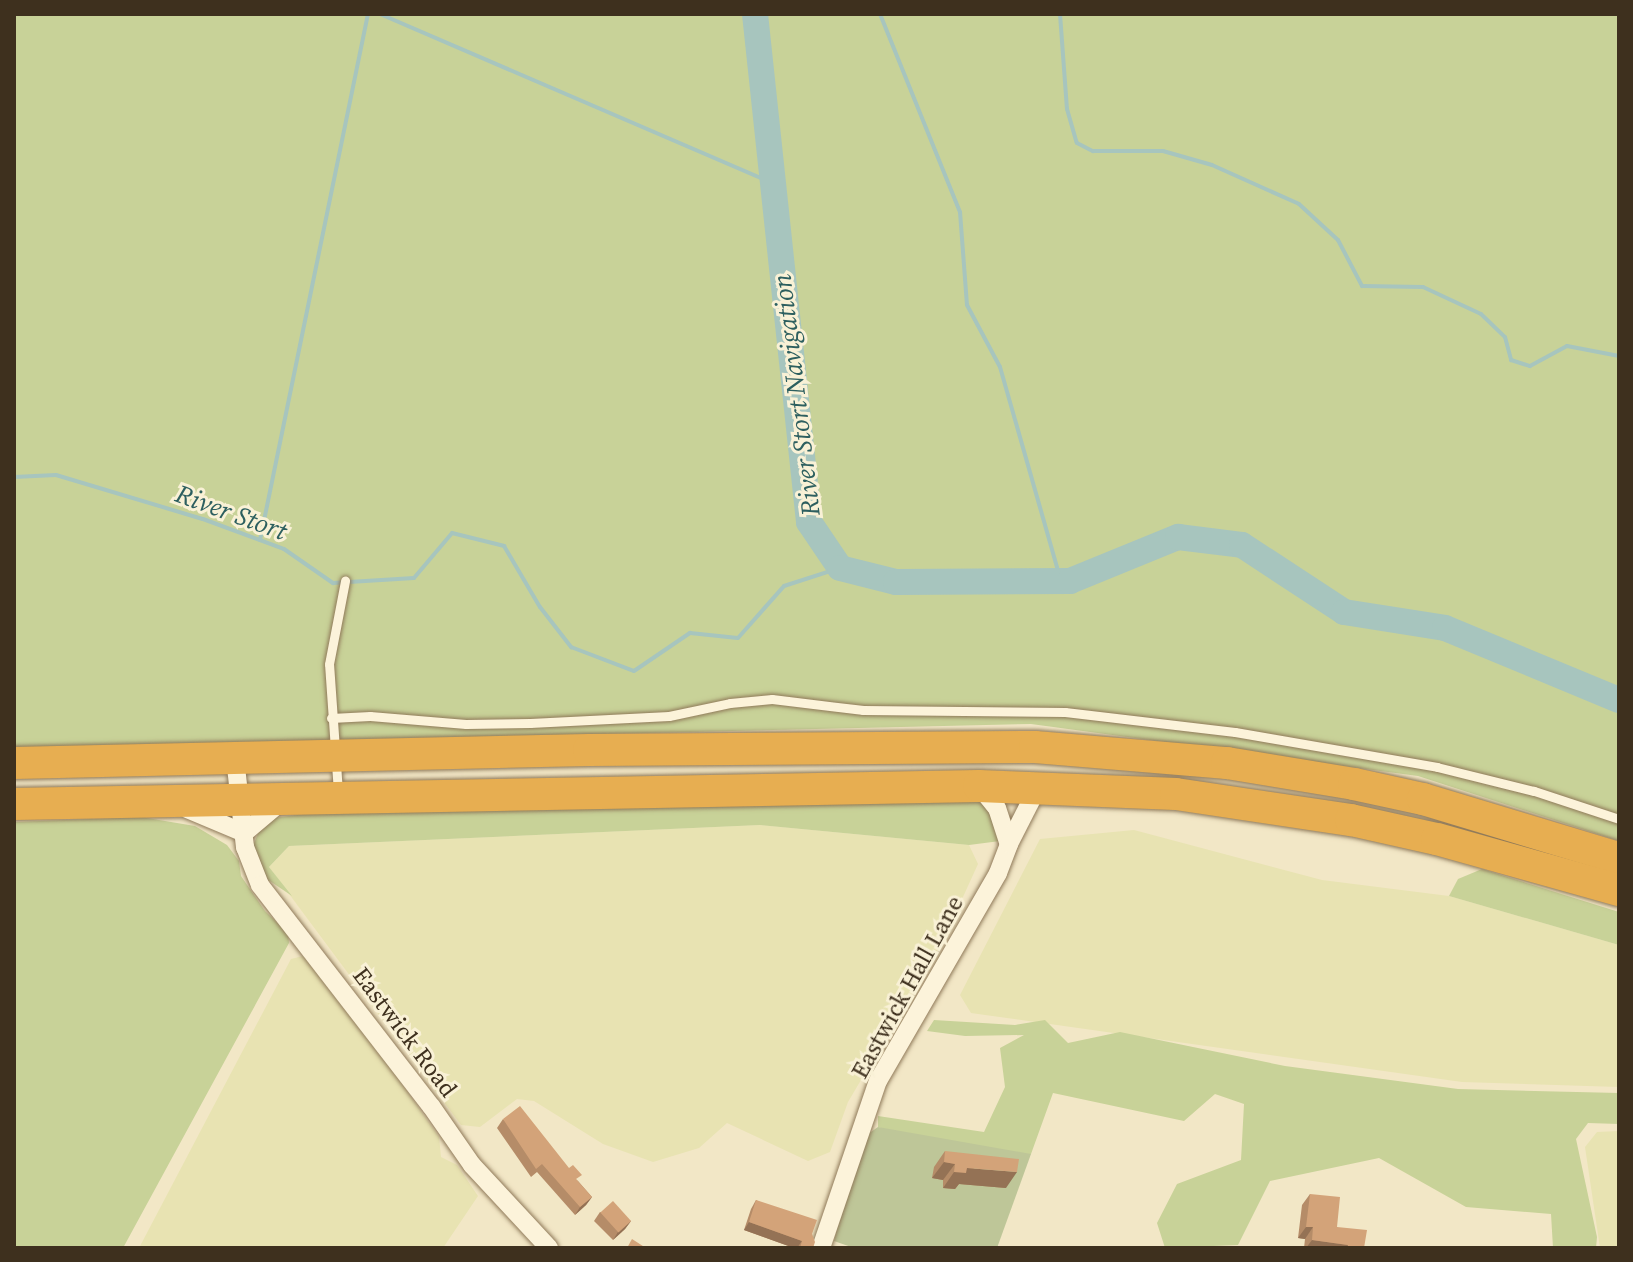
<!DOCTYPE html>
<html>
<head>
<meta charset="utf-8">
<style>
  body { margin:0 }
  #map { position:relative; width:1633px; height:1262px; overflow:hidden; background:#f2e7c6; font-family:"Source Serif 4",serif }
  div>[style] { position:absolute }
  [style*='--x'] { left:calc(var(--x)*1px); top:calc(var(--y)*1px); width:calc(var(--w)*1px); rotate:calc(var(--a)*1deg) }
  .farmland>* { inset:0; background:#e8e3b2 }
  .green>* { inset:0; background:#c8d298 }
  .cemetery>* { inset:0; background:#bec698 }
  .stream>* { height:4px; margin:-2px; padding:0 2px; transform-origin:2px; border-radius:2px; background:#a7c5be }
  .river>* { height:26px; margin:-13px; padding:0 13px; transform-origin:13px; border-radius:13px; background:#a7c5be }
  .roads { filter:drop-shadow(0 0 2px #8f7959) drop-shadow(0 0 2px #8f7959) }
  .lane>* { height:9px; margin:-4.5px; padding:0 4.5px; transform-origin:4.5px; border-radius:4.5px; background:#fcf3da }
  .street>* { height:18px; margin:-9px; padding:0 9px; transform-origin:9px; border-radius:9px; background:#fcf3da }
  .highway>* { height:32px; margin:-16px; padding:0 16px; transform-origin:16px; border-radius:16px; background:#e7ae51 }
  .wall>* { inset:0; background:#b58c68 }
  .shaded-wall>* { inset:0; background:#947255 }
  .building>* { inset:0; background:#d3a379; transform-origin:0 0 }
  span { translate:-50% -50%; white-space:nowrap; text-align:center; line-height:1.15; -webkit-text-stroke:6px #f9f1d6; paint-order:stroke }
  .street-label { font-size:24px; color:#3e301e }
  .water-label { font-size:26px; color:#2d5f5f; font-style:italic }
  .frame { position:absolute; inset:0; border:16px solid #3e301e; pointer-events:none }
</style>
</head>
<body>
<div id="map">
  <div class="farmland">
    <div style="clip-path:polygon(760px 825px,969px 845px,978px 864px,942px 943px,848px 1102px,830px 1152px,808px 1161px,727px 1123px,699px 1148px,653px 1162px,603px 1144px,534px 1101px,517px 1099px,480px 1127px,461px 1125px,269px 867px,289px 846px)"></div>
    <div style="clip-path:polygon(1134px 830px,1322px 880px,1449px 896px,1619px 945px,1619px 1087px,1462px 1082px,971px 1013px,960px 995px,1040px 839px)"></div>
    <div style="clip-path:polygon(303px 956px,329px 979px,439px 1137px,441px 1157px,457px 1165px,478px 1196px,443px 1248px,139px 1248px,291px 959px)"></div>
    <div style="clip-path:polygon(1619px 1131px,1619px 1248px,1600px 1248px,1585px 1147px,1597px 1132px)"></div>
  </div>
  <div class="green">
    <div style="clip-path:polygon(14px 14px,1619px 14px,1619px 841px,1418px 776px,1031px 724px,14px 748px)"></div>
    <div style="clip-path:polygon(976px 797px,989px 812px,1000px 841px,969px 845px,760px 825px,289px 846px,269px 867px,292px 896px,264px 877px,253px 846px,260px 828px,273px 818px,337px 810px)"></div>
    <div style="clip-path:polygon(141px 817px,195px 826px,227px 845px,239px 861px,241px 876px,265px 911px,288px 933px,289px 943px,123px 1248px,14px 1248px,14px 822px)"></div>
    <div style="clip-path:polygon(1482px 869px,1619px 912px,1619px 945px,1449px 896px,1458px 879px)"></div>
    <div style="clip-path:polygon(934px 1020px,1015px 1025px,1045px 1020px,1068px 1043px,1120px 1032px,1285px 1066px,1458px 1089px,1619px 1093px,1619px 1124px,1588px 1123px,1576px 1139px,1597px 1237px,1596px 1248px,1553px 1248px,1551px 1214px,1466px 1207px,1379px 1158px,1270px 1181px,1238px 1245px,1165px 1248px,1157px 1223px,1177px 1184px,1241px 1160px,1244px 1104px,1215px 1094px,1184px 1121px,1053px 1093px,1031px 1154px,994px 1170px,878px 1127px,878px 1116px,984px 1132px,1005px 1087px,1000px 1048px,1024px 1035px,965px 1036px,927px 1031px)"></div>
  </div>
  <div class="cemetery">
    <div style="clip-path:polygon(878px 1127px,1031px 1154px,997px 1248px,854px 1248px,834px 1241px,845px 1193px,868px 1134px)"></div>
  </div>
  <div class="stream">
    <div style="--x:380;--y:14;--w:430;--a:23.3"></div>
    <div style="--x:880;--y:14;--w:214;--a:68"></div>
    <div style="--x:960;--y:212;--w:93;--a:85.7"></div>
    <div style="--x:967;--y:305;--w:70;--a:62"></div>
    <div style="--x:1000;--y:367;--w:223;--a:74.1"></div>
    <div style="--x:1060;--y:14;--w:95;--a:85.8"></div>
    <div style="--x:1067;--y:109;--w:35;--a:74"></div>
    <div style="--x:1077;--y:143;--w:18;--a:27"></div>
    <div style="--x:1093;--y:151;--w:70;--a:0"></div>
    <div style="--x:1163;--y:151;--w:51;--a:15.9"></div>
    <div style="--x:1212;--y:165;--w:95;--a:24.1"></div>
    <div style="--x:1299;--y:204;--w:53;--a:42.7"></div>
    <div style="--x:1338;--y:240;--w:52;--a:62.4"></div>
    <div style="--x:1362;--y:286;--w:61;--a:0.9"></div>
    <div style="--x:1423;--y:287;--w:64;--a:25"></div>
    <div style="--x:1481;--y:314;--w:33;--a:44"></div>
    <div style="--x:1505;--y:337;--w:24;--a:75"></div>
    <div style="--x:1511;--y:360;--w:20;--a:18"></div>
    <div style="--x:1530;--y:366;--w:42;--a:-28.4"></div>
    <div style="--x:1567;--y:346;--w:53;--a:10.9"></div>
    <div style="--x:14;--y:477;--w:42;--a:-2.7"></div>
    <div style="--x:56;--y:475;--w:153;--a:16.7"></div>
    <div style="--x:203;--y:519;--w:86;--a:20.3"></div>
    <div style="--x:284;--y:549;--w:60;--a:34.8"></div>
    <div style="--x:333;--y:583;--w:81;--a:-3.5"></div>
    <div style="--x:414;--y:578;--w:59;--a:-49.8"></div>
    <div style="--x:452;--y:533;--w:54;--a:14"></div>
    <div style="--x:504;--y:546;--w:71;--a:59.5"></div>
    <div style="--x:540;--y:607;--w:51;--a:52.2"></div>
    <div style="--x:571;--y:647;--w:67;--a:20.9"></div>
    <div style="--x:634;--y:671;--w:68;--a:-34.2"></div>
    <div style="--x:690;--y:633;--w:48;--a:5.9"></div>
    <div style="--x:738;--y:638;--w:69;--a:-48.5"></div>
    <div style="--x:784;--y:586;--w:59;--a:-17.8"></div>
    <div style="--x:260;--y:540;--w:537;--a:-78.4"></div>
  </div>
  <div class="river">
    <div style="--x:755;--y:14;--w:511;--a:83.93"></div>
    <div style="--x:809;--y:522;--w:55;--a:56"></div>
    <div style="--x:840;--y:568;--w:58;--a:14"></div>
    <div style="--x:896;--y:582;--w:174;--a:-0.3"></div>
    <div style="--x:1070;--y:581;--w:117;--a:-22.2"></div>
    <div style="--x:1178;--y:537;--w:64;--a:7.1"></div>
    <div style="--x:1242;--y:545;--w:122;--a:33.3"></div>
    <div style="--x:1344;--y:612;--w:102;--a:9"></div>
    <div style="--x:1445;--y:628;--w:188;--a:22.5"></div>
  </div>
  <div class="roads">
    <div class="lane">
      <div style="--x:331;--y:718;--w:39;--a:-3"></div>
      <div style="--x:370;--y:716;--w:96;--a:4.8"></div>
      <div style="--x:466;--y:724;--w:64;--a:-0.9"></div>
      <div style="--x:530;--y:723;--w:139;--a:-2.9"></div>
      <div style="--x:669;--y:716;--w:62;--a:-12"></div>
      <div style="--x:730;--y:703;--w:42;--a:-5.4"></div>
      <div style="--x:772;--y:699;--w:92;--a:6.9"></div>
      <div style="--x:863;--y:710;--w:202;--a:0.6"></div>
      <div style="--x:1065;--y:712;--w:171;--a:6.7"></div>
      <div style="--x:1235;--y:732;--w:205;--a:9.8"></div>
      <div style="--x:1437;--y:767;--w:100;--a:13.9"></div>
      <div style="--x:1534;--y:791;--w:89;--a:18.2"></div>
      <div style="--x:338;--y:792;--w:128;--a:-94"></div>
      <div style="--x:329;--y:664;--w:85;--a:-79.1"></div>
    </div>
    <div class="street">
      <div style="--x:235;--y:758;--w:90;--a:83.6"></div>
      <div style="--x:245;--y:847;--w:41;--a:68.5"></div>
      <div style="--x:260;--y:885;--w:279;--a:52.3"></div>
      <div style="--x:431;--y:1106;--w:72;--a:55.2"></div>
      <div style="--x:472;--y:1165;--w:113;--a:47.1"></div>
      <div style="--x:979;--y:786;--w:28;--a:51"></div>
      <div style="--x:997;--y:808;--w:38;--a:72"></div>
      <div style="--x:187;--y:809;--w:62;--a:22.8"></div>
      <div style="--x:244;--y:833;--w:48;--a:-40"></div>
      <div style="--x:821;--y:1248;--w:176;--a:-71.2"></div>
      <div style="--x:878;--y:1081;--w:240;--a:-60"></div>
      <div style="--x:998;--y:873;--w:31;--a:-69"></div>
      <div style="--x:1009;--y:844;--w:64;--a:-63"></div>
    </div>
    <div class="highway">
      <div style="--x:14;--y:763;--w:575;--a:-1.3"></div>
      <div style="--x:589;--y:750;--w:446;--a:-0.4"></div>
      <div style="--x:1035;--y:747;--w:193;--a:4.8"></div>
      <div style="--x:1227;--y:763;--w:129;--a:9.4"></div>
      <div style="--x:1354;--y:784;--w:71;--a:12.3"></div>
      <div style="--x:1423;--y:799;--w:205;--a:16.8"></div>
      <div style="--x:14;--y:804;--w:965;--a:-1.07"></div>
      <div style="--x:979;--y:786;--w:197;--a:2.3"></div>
      <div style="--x:1176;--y:794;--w:177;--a:8.5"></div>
      <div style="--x:1351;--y:820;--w:88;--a:12.5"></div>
      <div style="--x:1437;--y:839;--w:189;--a:15.7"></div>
    </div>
  </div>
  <div class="wall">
    <div style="clip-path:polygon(503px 1119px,578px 1181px,592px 1197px,586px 1205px,575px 1215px,537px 1172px,531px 1177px,497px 1128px)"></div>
    <div style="clip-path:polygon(945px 1151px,1006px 1188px,959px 1184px,955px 1189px,943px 1188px,943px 1180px,932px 1178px,934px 1167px)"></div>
    <div style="clip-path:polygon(1310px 1194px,1337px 1227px,1364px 1248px,1304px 1248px,1305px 1239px,1298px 1238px,1302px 1205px)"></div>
    <div style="clip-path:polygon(756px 1200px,812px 1234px,813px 1248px,794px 1248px,744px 1230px,751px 1209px)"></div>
    <div style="clip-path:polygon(600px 1212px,631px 1221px,625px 1229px,613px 1240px,594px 1221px)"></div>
  </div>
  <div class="shaded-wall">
    <div style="clip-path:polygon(944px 1162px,955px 1164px,943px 1180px,932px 1178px)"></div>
    <div style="clip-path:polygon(967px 1168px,1017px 1172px,1006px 1188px,959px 1184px,955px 1189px,943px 1188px,954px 1172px)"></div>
    <div style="clip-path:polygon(592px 1197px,586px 1205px,575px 1215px,580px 1207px)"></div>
    <div style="clip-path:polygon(631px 1221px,625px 1229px,613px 1240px,618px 1232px)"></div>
    <div style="clip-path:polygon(749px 1222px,802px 1241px,797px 1248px,794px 1248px,744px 1230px)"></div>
    <div style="clip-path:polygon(1306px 1227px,1313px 1227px,1305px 1239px,1298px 1238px)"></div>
    <div style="clip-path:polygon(1312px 1240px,1348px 1245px,1346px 1248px,1306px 1248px)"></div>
  </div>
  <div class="building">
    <div style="clip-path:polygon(520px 1106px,569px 1168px,573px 1165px,582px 1175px,576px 1179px,592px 1197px,580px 1207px,542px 1164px,536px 1169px,503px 1119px)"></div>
    <div style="clip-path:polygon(945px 1151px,1019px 1159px,1017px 1172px,967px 1168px,966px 1173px,954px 1172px,955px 1164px,944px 1162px)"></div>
    <div style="clip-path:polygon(1310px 1194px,1340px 1197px,1337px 1227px,1367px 1230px,1364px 1248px,1348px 1248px,1348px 1245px,1312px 1240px,1313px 1227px,1306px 1227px)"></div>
    <div style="clip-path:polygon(756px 1200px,817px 1220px,812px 1234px,815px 1242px,813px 1248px,800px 1248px,802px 1241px,749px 1222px)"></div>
    <div style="left:613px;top:1201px;width:27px;height:17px;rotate:48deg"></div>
    <div style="clip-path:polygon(632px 1239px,646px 1248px,627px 1248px)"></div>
  </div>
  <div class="street-label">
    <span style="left:907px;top:987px;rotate:-61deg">Eastwick Hall Lane</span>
    <span style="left:405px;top:1032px;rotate:53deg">Eastwick Road</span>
  </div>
  <div class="water-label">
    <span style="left:797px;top:395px;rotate:-97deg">River Stort Navigation</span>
    <span style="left:231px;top:513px;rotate:20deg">River Stort</span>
  </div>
  <div class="frame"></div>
</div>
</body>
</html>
